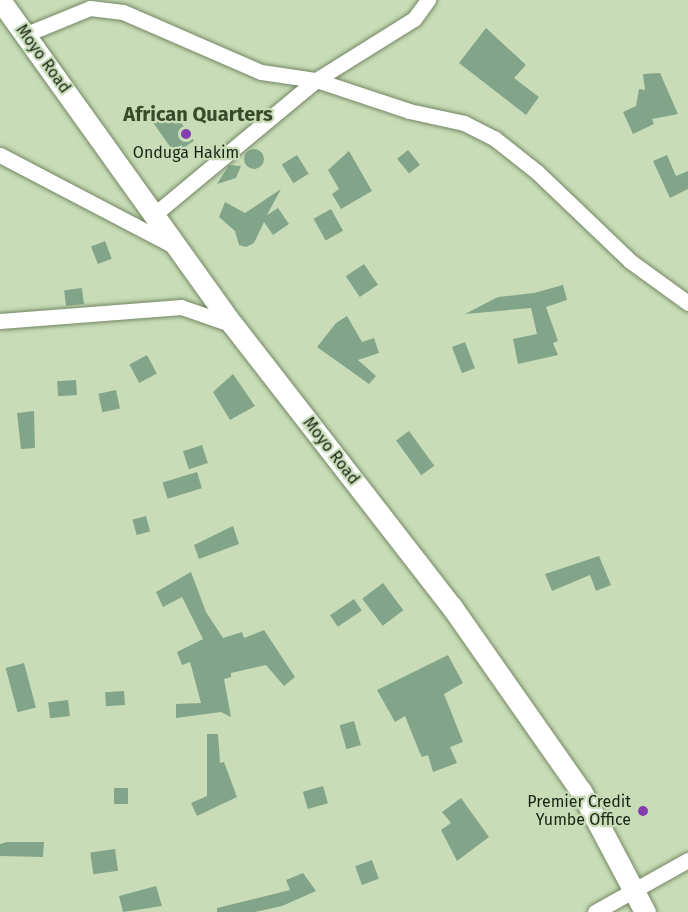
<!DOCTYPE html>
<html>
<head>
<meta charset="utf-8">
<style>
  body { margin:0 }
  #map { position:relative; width:688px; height:912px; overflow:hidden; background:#c8ddb7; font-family:"Fira Sans",sans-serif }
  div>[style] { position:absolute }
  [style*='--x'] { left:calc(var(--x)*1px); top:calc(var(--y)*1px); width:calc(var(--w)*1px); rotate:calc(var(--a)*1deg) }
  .building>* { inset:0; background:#82a58a; transform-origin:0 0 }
  .round { border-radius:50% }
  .roads { filter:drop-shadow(0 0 2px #738663) drop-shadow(0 0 2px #738663) }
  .minor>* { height:15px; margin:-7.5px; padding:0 7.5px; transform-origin:7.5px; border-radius:7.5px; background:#fff }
  .secondary>* { height:21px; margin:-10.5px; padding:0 10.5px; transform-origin:10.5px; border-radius:10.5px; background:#fff }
  .dots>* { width:16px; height:16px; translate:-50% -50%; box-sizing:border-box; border:3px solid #c8ddb7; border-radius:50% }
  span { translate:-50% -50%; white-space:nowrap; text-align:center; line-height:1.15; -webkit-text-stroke:4.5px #c8ddb7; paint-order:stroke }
  .street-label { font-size:16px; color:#1a2214 }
  .poi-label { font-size:16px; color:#1a2214 }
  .right { translate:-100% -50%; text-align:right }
  .quarter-label { font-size:20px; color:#394a2a; font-weight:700 }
</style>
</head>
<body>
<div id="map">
  <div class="building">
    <div style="clip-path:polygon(486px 28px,526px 65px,514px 78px,539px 97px,526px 115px,459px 63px)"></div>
    <div style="clip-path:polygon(660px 73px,678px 114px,652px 119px,654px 124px,633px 134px,623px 112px,636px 106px,639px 89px,645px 90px,643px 74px)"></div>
    <div style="left:171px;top:108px;width:40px;height:23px;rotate:55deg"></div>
    <div class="round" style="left:244px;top:149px;width:20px;height:20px"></div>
    <div style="left:408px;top:150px;width:19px;height:14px;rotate:51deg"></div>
    <div style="clip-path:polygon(349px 151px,372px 191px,341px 209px,332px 194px,339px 189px,328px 170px)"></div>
    <div style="left:297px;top:155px;width:22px;height:18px;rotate:58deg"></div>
    <div style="clip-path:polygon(667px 155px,676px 176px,688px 171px,688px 189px,670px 198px,653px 161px)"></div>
    <div style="clip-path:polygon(229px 165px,241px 166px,236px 178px,217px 184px)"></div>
    <div style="clip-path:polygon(281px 189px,267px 215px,278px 208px,289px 224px,273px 235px,264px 222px,254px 243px,246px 247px,239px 245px,235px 231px,219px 217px,225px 202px,245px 213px)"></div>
    <div style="left:331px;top:209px;width:25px;height:20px;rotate:61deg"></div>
    <div style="left:105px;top:241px;width:19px;height:15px;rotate:69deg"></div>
    <div style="left:364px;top:264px;width:25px;height:22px;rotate:56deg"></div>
    <div style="clip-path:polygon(563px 285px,567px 300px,546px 307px,558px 341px,553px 343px,558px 355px,518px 364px,513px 339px,537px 334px,531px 308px,465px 314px,498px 297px,534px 293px)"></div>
    <div style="left:82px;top:288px;width:16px;height:18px;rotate:83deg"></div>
    <div style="clip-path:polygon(347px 316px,362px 342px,374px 338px,379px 353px,358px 360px,376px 376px,369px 384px,317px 347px,336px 323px)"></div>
    <div style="left:465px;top:342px;width:28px;height:14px;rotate:69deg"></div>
    <div style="left:147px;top:355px;width:21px;height:20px;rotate:62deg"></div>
    <div style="clip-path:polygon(233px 374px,255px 406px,230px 420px,213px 392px)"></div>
    <div style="left:76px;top:380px;width:15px;height:19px;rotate:86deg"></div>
    <div style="left:116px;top:390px;width:19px;height:18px;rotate:78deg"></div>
    <div style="clip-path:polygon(34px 411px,35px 448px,21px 449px,17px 413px)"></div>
    <div style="left:409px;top:431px;width:43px;height:16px;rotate:54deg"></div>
    <div style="left:202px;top:445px;width:19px;height:20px;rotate:72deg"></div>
    <div style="left:197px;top:472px;width:17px;height:36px;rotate:73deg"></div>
    <div style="left:146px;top:516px;width:16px;height:14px;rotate:75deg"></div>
    <div style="clip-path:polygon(233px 526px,239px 544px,199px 559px,194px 545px)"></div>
    <div style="clip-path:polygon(599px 556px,611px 585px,596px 591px,590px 575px,552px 591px,545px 574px)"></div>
    <div style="clip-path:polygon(191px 572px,206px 612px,223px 638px,242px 632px,244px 638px,264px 630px,295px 677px,284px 686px,266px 665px,231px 673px,231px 677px,224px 679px,231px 717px,221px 712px,176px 718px,176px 704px,201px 703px,190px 662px,182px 665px,177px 652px,203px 639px,182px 597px,163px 607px,156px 592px)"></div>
    <div style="left:383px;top:583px;width:34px;height:26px;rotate:53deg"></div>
    <div style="left:354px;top:599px;width:14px;height:29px;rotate:56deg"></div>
    <div style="clip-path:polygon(448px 655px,463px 683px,444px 694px,463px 742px,450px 747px,457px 763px,433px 772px,428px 755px,422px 757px,419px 751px,405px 716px,395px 722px,377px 690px)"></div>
    <div style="left:24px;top:663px;width:46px;height:19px;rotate:75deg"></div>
    <div style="left:124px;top:691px;width:14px;height:19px;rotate:86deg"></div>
    <div style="left:68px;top:700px;width:16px;height:20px;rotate:83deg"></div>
    <div style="left:354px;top:721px;width:25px;height:15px;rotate:74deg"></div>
    <div style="clip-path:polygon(207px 734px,218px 734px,220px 763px,224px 762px,237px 797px,197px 816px,191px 803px,207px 796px)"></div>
    <div style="left:323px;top:786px;width:18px;height:21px;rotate:74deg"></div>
    <div style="left:114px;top:788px;width:14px;height:16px"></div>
    <div style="clip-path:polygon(461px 798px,489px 837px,457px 861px,441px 830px,451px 823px,442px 812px)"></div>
    <div style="clip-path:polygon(7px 842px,44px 842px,43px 857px,0 856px,0 844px)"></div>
    <div style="left:115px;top:849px;width:22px;height:25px;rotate:82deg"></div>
    <div style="left:372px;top:860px;width:20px;height:18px;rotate:70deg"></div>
    <div style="clip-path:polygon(303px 873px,316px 891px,282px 906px,255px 912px,217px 912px,217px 908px,290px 890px,286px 880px)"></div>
    <div style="clip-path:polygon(156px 886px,162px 906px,123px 912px,119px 896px)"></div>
  </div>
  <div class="roads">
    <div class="minor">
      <div style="--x:24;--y:35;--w:71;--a:-22.2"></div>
      <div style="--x:90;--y:8;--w:33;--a:7"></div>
      <div style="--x:123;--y:12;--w:150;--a:23.5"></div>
      <div style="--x:261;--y:72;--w:56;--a:8.3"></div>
      <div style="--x:316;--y:80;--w:98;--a:18.4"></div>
      <div style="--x:409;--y:111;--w:56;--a:12.3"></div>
      <div style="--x:464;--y:123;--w:34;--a:27"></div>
      <div style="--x:494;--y:138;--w:55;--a:38.3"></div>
      <div style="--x:537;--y:172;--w:129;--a:43.7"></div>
      <div style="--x:630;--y:261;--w:72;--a:35.9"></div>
      <div style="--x:0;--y:155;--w:196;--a:27.6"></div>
      <div style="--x:156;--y:213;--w:208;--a:-39.7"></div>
      <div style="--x:316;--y:80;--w:115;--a:-31.9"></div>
      <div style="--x:414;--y:19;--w:24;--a:-54"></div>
      <div style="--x:0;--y:321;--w:182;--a:-4.4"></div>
      <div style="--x:181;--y:307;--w:55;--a:19.1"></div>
      <div style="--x:595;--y:912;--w:107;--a:-29.2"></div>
    </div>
    <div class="secondary">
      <div style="--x:0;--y:0;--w:400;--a:54.4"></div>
      <div style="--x:233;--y:325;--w:357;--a:52.2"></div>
      <div style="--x:452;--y:607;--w:225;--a:55"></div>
      <div style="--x:581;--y:791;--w:137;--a:62.1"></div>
    </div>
  </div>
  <div class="dots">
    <div style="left:186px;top:134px;background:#853cae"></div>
    <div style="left:643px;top:811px;background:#853cae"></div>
  </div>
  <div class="street-label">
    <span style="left:43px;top:59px;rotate:54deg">Moyo Road</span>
    <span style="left:331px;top:451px;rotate:52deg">Moyo Road</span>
  </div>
  <div class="poi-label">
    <span style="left:186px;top:153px">Onduga Hakim</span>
    <span class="right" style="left:631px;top:811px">Premier Credit<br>Yumbe Office</span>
  </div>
  <div class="quarter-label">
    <span style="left:198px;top:114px">African Quarters</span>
  </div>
</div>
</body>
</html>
